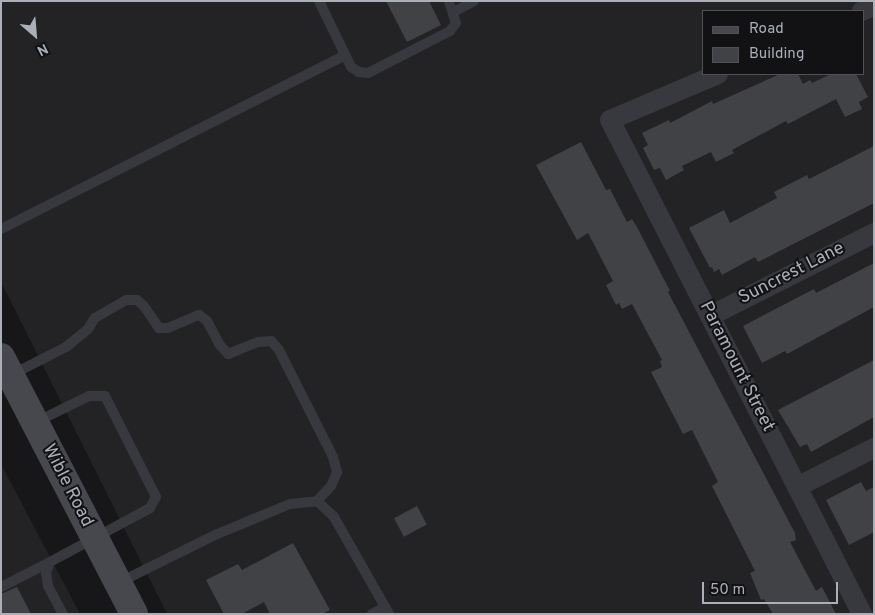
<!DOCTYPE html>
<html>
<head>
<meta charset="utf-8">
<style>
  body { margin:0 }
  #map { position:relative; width:875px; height:615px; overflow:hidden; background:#171719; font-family:Overpass,sans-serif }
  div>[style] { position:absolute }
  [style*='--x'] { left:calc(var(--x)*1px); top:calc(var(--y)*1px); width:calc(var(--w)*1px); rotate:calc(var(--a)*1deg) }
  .built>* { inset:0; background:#232326 }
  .building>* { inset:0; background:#414246; transform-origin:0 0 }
  .lane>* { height:10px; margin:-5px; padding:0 5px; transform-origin:5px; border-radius:5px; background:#38393e }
  .street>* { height:20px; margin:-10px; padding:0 10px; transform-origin:10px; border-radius:10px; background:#38393e }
  .secondary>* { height:28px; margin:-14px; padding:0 14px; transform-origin:14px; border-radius:14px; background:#46484e }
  span { translate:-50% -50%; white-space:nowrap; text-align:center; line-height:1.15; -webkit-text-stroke:4px #121214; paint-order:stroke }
  .street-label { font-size:18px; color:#aaafb8 }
  .frame { position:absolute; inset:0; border:2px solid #aaafb8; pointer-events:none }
  .legend { position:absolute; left:702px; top:10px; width:162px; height:65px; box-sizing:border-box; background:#121214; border:1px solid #4f5156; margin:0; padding:6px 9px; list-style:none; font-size:15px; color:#aaafb8 }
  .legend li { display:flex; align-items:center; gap:10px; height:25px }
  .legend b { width:25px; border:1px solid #4f5156 }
  .north { position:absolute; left:10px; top:10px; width:50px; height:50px; -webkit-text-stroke:4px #121214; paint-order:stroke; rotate:153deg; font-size:14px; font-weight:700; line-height:20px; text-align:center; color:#aaafb8 }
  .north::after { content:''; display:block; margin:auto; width:18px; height:22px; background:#aaafb8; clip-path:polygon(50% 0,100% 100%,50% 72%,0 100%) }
  .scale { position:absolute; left:702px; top:582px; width:136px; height:22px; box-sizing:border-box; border:2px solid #aaafb8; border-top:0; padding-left:6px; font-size:15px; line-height:18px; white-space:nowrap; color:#aaafb8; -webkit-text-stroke:4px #121214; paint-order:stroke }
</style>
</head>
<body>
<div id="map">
  <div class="built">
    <div style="clip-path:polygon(evenodd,1px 1px,874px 1px,874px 614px,167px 614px,1px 282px,1px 1px,704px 11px,864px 11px,864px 74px,704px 74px,704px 11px)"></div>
    <div style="clip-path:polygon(1px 464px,80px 614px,1px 614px)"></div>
  </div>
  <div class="building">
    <div style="clip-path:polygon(386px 1px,429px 1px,441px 25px,407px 42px)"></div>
    <div style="clip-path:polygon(780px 74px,798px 74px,803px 84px,810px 80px,812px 83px,831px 74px,856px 74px,868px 97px,859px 102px,862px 109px,845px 117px,836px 99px,788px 124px,786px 121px,732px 150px,734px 153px,716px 162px,711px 152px,682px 166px,684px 170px,666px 180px,660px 168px,654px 170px,643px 148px,648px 145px,642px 133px,669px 120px,670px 123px,712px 101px,713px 104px)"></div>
    <div style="clip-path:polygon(581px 142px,606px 190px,610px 189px,627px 222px,632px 219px,637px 227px,670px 291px,668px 292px,795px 533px,796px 540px,790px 542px,816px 591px,822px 587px,836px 614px,773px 614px,764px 599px,761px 600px,750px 573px,755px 571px,712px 486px,718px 482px,692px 430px,683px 434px,651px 372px,662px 367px,660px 361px,662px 360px,632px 304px,622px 309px,619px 303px,616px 305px,606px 285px,613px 281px,588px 233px,577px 240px,536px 165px)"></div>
    <div style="clip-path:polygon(874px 146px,874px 203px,758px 262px,755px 257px,722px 275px,719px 269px,714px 272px,712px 267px,710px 268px,689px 228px,724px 210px,730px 223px,777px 198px,774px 192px,807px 175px,809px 179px)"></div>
    <div style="clip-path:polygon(874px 263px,874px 307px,787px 354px,785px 351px,762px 363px,743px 326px,814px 289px,816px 293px)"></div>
    <div style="clip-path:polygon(874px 360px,874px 417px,811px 452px,807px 444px,800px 447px,778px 410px)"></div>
    <div style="clip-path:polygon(861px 482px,866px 491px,874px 487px,874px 532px,849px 545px,826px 500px)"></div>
    <div style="left:417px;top:506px;width:21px;height:26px;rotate:62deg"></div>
    <div style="clip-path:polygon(293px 543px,330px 610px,322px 614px,270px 614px,264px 602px,242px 614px,224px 614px,206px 580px,238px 564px,242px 570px)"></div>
    <div style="clip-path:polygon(17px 587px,31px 614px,1px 614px,1px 594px)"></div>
  </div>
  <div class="lane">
    <div style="--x:319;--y:1;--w:73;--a:64.1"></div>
    <div style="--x:351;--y:67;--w:9;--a:32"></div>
    <div style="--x:359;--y:72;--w:9;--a:6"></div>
    <div style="--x:368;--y:73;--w:92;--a:-27.1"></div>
    <div style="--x:450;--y:31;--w:10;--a:-53"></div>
    <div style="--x:456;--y:23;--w:23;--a:-108"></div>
    <div style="--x:454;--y:12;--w:23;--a:-29"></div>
    <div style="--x:1;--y:229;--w:386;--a:-26.8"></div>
    <div style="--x:11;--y:375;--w:62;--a:-27"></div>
    <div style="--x:66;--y:347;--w:28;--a:-39"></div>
    <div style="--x:88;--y:329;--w:13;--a:-58"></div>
    <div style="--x:95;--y:318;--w:36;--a:-30"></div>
    <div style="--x:126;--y:300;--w:11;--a:0"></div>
    <div style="--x:137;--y:300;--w:9;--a:41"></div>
    <div style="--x:144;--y:306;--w:27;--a:56"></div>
    <div style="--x:159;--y:328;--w:9;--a:0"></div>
    <div style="--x:168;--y:328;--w:34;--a:-23"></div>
    <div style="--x:199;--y:315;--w:10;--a:37"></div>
    <div style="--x:207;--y:321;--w:27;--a:62"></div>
    <div style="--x:220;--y:345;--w:12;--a:48"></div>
    <div style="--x:228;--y:354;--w:32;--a:-22"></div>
    <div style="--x:258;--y:342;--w:13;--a:-4"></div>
    <div style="--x:271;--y:341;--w:12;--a:48"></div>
    <div style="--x:279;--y:350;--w:120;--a:63.2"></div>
    <div style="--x:333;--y:457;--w:16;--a:75"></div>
    <div style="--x:337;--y:472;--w:15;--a:113"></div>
    <div style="--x:331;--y:486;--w:21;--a:133"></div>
    <div style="--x:36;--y:422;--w:59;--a:-26.1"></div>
    <div style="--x:89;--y:396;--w:16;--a:0"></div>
    <div style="--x:105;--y:396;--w:113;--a:63.2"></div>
    <div style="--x:156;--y:497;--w:13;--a:119"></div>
    <div style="--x:150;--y:508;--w:114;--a:151.6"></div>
    <div style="--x:50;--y:562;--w:12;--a:110"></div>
    <div style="--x:46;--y:573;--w:13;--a:81"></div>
    <div style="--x:48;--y:586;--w:32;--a:62"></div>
    <div style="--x:120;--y:582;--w:106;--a:-26.3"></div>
    <div style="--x:215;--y:535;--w:81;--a:-22.5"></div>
    <div style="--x:290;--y:504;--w:27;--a:-6"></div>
    <div style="--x:317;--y:501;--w:23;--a:43"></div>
    <div style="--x:334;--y:517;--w:112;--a:60.4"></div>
    <div style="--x:1;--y:587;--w:55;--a:-27"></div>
    <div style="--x:372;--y:614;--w:15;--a:-28"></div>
  </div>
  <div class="street">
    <div style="--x:862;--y:11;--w:13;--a:-23"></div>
    <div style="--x:718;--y:74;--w:117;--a:156.9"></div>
    <div style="--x:610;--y:120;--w:555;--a:62.97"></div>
    <div style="--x:710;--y:316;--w:184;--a:-26.8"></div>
    <div style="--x:797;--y:487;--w:86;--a:-26.9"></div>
  </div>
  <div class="secondary">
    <div style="--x:1;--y:357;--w:289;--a:62.6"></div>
  </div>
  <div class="street-label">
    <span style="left:792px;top:274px;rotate:-27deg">Suncrest Lane</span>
    <span style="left:736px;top:367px;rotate:63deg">Paramount Street</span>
    <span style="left:67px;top:486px;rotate:63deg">Wible Road</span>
  </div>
  <div class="frame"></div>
  <ul class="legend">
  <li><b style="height:6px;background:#46484e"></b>Road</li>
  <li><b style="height:14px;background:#414246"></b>Building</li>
  </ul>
  <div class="north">N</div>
  <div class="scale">50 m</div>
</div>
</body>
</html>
